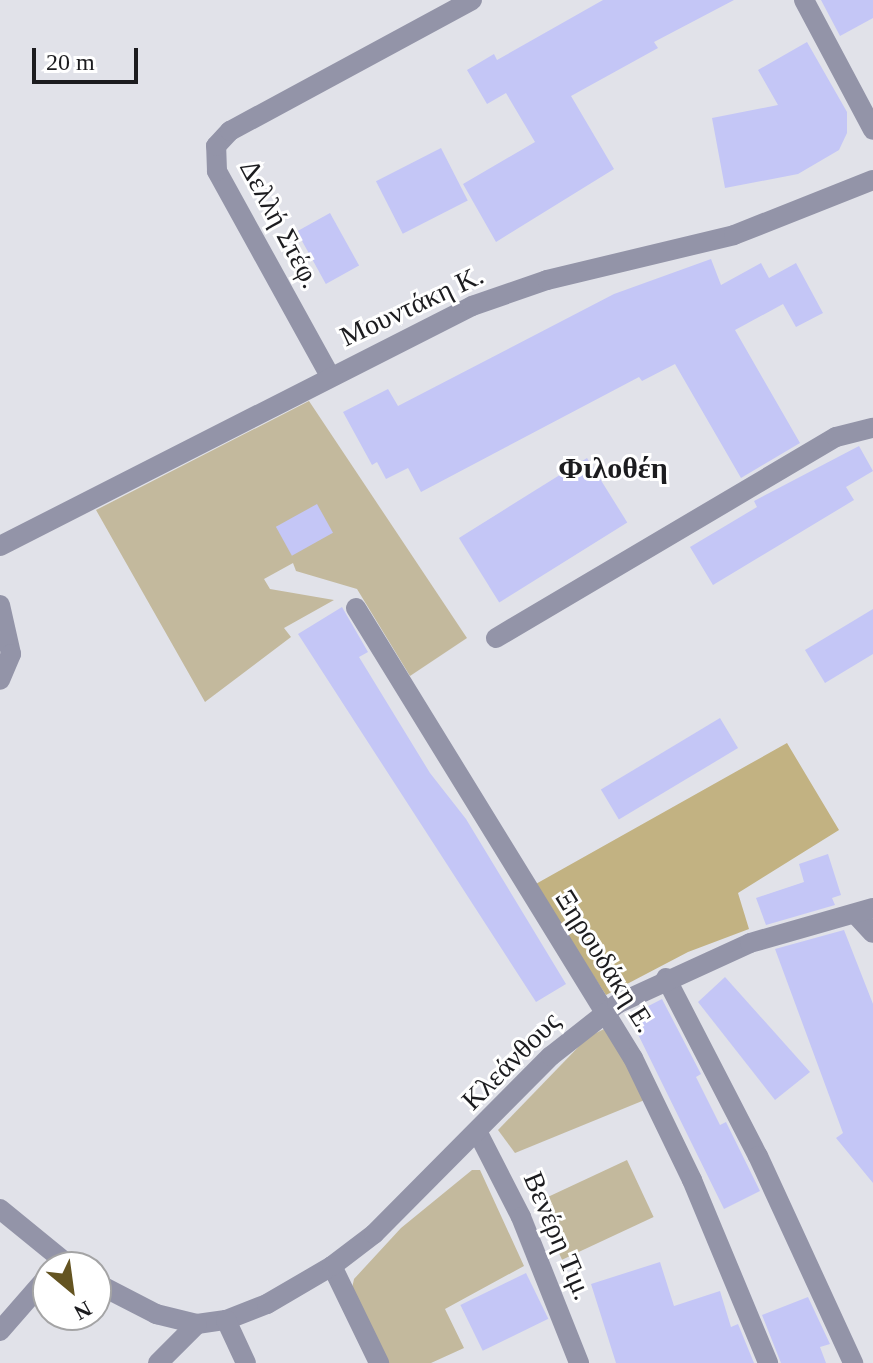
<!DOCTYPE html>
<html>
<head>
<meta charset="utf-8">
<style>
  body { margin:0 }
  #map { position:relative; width:873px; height:1363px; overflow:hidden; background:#e1e2e9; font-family:Georgia,serif }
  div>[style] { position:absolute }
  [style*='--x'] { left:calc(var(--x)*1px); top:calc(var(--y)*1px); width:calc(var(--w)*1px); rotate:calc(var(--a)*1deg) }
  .green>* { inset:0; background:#c3b99d; transform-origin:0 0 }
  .forest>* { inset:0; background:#c2b282 }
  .building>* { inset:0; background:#c4c6f6; transform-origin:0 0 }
  .minor>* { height:20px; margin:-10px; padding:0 10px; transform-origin:10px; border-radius:10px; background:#9394a8 }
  span { translate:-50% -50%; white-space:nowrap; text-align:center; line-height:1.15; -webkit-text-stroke:6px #fff; paint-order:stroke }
  .street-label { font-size:28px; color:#1c1c1f }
  .neighbourhood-label { font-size:30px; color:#1c1c1f; font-weight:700 }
  .north { position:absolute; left:32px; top:1251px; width:80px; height:80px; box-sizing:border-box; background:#fff; border:2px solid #a4a4a5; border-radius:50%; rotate:151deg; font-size:22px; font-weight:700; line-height:32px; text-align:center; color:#1c1c1f }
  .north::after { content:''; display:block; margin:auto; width:28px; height:36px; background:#645421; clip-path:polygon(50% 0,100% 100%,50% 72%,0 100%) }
  .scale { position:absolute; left:32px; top:48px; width:106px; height:36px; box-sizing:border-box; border:4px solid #1c1c1f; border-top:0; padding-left:10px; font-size:24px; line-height:28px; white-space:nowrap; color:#1c1c1f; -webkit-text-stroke:6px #fff; paint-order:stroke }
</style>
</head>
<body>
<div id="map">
  <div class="green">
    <div style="clip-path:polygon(309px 401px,467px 638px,410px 676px,357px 589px,296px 571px,293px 563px,264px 579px,270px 589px,334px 600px,284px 628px,291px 637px,205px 702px,96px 510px)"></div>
    <div style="clip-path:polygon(606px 1028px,647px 1099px,515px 1153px,498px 1130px,588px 1037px)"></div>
    <div style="left:627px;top:1160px;width:63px;height:101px;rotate:65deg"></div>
    <div style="clip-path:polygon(472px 1170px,480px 1170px,524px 1266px,445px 1309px,464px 1348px,431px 1363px,389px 1363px,352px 1288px,354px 1279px,401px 1228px)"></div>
  </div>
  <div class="forest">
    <div style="clip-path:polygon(787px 743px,839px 830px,738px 893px,749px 929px,688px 952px,606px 995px,534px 885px)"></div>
  </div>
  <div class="building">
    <div style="clip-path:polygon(603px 0,734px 0,654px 42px,658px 48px,571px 96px,614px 169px,496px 242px,463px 184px,535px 142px,506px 93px,487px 104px,467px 70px,494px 54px,497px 60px)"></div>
    <div style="clip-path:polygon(821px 0,873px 0,873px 18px,840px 36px)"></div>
    <div style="clip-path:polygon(807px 42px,847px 112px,847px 133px,839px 150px,798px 174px,725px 188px,712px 118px,778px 105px,758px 70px)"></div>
    <div style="left:441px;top:148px;width:59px;height:73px;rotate:63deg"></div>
    <div style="left:330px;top:213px;width:60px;height:38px;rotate:61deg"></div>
    <div style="clip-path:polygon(711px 259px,721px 285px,761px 263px,769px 278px,796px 263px,823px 313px,796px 327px,783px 304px,735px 330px,800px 443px,741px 478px,675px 364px,642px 381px,639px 377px,421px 492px,408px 468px,386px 479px,377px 462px,372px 465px,343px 412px,388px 389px,398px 406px,614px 294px)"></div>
    <div style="clip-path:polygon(859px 446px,873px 471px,846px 487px,854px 500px,713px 585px,690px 547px,757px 507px,754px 501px)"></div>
    <div style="left:587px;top:458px;width:76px;height:151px;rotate:58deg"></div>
    <div style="left:317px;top:504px;width:33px;height:47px;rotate:61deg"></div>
    <div style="clip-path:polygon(342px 607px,368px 652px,359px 657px,430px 773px,466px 819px,566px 984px,536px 1002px,298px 634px)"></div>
    <div style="clip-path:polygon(873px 609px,873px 654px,825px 683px,805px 650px)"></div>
    <div style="left:720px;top:718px;width:35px;height:139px;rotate:59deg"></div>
    <div style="clip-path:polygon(828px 854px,841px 895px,832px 898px,835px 905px,766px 925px,756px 898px,804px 882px,799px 864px)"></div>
    <div style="clip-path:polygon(844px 930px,873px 1004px,873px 1183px,836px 1138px,843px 1133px,775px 949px)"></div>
    <div style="clip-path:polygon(725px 977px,810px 1072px,775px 1100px,698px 1002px)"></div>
    <div style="clip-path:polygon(662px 999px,701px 1074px,696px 1077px,720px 1125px,726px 1122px,760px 1191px,724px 1209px,629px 1016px)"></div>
    <div style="clip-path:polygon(660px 1262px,674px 1306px,720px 1291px,731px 1327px,738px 1324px,754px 1363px,616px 1363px,591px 1284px)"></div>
    <div style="left:526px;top:1273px;width:51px;height:73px;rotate:64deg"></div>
    <div style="clip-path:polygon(808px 1297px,830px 1344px,820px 1347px,826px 1363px,781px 1363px,762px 1315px)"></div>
  </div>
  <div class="minor">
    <div style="--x:804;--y:0;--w:147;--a:62"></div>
    <div style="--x:330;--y:376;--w:234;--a:-118.9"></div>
    <div style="--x:217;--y:171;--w:25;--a:-92"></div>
    <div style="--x:216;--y:146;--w:21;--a:-47"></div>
    <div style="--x:230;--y:131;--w:275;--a:-28.4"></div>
    <div style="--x:0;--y:546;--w:530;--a:-26.95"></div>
    <div style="--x:472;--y:306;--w:79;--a:-19.1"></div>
    <div style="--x:547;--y:280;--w:192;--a:-13.5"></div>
    <div style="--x:734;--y:235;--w:149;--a:-21.6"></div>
    <div style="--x:0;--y:605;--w:50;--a:77.3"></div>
    <div style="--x:11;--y:654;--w:28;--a:113"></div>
    <div style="--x:356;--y:608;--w:528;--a:58.39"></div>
    <div style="--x:633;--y:1058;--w:136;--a:64.2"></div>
    <div style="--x:692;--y:1180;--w:198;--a:67.4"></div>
    <div style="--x:496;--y:638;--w:395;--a:-30.6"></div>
    <div style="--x:836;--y:437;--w:38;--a:-14"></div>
    <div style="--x:857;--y:916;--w:23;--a:47"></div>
    <div style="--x:666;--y:978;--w:200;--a:62.7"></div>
    <div style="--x:758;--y:1156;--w:228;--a:65.3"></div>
    <div style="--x:478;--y:1133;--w:94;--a:62.9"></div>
    <div style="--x:521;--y:1217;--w:157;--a:68.3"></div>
    <div style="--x:0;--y:1209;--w:92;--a:39.2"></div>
    <div style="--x:332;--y:1266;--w:108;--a:64.1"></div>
    <div style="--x:96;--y:1283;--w:68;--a:27.3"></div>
    <div style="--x:156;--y:1314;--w:42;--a:13.7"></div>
    <div style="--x:197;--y:1324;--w:29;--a:-8"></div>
    <div style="--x:226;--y:1320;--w:44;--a:-21.3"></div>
    <div style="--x:267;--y:1304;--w:75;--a:-30.3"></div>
    <div style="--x:332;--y:1266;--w:53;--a:-37.3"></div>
    <div style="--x:374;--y:1234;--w:251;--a:-45.2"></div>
    <div style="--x:551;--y:1056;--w:84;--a:-38.2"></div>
    <div style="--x:617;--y:1004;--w:146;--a:-24.6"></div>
    <div style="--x:750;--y:943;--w:128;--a:-15.9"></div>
    <div style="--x:226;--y:1320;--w:47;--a:65.1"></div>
    <div style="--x:0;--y:1331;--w:73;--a:-48.9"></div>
    <div style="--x:158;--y:1363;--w:55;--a:-45"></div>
  </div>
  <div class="street-label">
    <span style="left:280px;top:224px;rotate:62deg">Δελλή Στέφ.</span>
    <span style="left:412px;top:306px;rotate:-25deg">Μουντάκη Κ.</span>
    <span style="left:605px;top:961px;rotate:58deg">Ξηρουδάκη Ε.</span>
    <span style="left:511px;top:1061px;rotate:-45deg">Κλεάνθους</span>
    <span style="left:558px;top:1236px;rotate:67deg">Βενέρη Τιμ.</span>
  </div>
  <div class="neighbourhood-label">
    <span style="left:613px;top:468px">Φιλοθέη</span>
  </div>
  <div class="north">N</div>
  <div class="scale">20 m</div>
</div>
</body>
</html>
